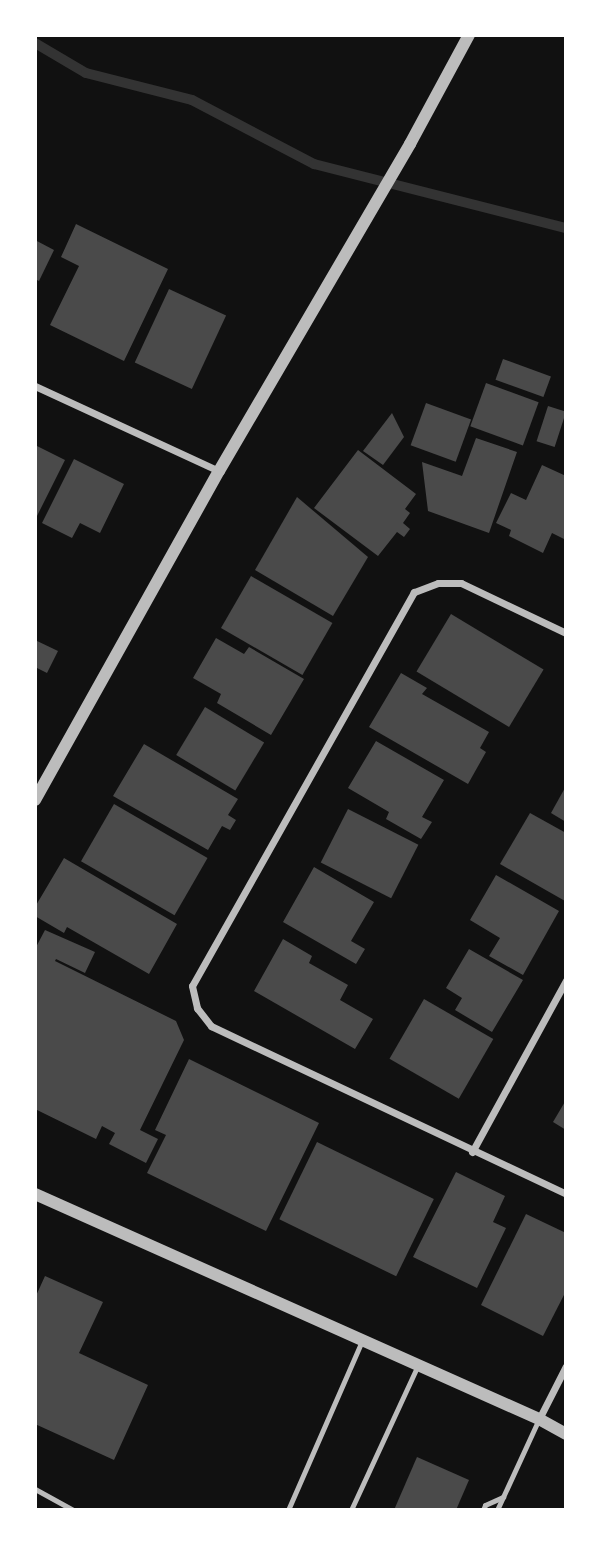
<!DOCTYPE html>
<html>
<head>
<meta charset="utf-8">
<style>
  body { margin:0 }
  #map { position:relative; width:601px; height:1545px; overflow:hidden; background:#111; font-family:"Roboto Condensed",sans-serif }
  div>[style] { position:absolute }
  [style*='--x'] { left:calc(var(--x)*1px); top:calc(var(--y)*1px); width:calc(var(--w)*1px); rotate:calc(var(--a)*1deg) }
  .stream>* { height:10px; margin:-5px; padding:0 5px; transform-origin:5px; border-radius:5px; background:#333 }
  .building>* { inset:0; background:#4a4a4a; transform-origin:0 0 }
  .service>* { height:5px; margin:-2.5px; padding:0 2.5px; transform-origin:2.5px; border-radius:2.5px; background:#bcbcbc }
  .minor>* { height:7px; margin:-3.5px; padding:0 3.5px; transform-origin:3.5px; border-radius:3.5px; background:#bcbcbc }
  .tertiary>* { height:12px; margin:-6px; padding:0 6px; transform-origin:6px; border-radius:6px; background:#bcbcbc }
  span { translate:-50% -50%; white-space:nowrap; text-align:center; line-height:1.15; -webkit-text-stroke:7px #fff; paint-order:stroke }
  .frame { position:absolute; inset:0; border:37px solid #fff; pointer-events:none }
</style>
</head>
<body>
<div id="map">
  <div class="stream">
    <div style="--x:35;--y:43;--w:59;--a:30.5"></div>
    <div style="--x:86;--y:73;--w:109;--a:14.3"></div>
    <div style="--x:192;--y:100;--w:138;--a:27.7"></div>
    <div style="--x:314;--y:164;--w:260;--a:14.3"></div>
  </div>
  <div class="building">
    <div style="clip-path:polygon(76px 224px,168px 269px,124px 361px,50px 325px,79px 266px,61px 257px)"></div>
    <div style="clip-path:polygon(35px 240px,54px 250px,39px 281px,35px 279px)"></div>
    <div style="left:169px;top:289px;width:63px;height:81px;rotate:25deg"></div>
    <div style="left:503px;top:359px;width:51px;height:22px;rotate:20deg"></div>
    <div style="left:486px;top:383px;width:56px;height:46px;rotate:20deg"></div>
    <div style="left:426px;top:403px;width:48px;height:45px;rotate:20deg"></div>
    <div style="left:548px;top:406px;width:19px;height:37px;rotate:18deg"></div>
    <div style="clip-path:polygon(392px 413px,404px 437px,383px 465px,363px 451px)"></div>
    <div style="clip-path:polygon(476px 438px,517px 452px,489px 533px,428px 511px,422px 462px,462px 476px)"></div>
    <div style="clip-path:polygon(35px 445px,65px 460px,35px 520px)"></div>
    <div style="clip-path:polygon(358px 450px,416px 494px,405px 509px,410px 513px,403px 523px,410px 529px,404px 537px,397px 532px,378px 556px,314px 508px)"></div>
    <div style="clip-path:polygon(74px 459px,124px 484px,100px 533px,80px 523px,72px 538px,42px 523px)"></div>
    <div style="clip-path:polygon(542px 465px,566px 476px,566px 540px,552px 533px,543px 553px,509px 536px,511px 530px,496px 523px,511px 493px,526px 500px)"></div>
    <div style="clip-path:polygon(297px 497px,368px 557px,333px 616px,255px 570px)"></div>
    <div style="left:251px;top:576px;width:94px;height:60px;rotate:30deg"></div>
    <div style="left:451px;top:614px;width:108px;height:67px;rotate:31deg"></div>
    <div style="clip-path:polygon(216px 638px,244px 654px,249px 647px,304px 679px,271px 735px,217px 703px,221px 694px,193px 678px)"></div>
    <div style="clip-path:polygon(35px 640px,58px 651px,47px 673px,35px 667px)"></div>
    <div style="clip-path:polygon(401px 673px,427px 688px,422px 694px,489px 732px,480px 748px,486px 752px,468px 784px,369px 727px)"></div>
    <div style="left:205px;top:707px;width:69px;height:56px;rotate:31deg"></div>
    <div style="clip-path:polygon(376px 741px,444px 780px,422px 817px,432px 822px,421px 839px,386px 819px,389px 812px,348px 788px)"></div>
    <div style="clip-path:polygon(144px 744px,238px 799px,228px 815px,236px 820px,230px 830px,222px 826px,208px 850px,113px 796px)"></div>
    <div style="clip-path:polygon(566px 786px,566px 822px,551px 813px)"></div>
    <div style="left:114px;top:804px;width:108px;height:66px;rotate:30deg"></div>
    <div style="left:348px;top:809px;width:79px;height:60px;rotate:27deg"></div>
    <div style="clip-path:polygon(530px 813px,566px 833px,565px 901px,500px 864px)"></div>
    <div style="clip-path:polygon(64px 858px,177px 924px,149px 974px,67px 927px,64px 933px,35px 916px,35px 907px)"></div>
    <div style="clip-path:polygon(314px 867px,374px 902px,351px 941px,365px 949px,356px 964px,283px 922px)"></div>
    <div style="clip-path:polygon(496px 875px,559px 911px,523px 975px,489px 956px,500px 938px,470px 920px)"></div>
    <div style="clip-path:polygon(45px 930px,95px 952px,85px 973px,56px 959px,55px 961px,176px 1021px,184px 1040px,140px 1130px,158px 1139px,146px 1163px,109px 1144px,115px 1133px,102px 1126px,96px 1139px,35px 1109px,35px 949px)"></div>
    <div style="clip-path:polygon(283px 939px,312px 956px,309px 963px,348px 985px,340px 1000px,373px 1019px,355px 1049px,254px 991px)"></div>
    <div style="clip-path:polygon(469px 949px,523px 980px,492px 1032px,455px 1010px,462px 998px,446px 988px)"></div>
    <div style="left:424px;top:999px;width:80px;height:69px;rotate:30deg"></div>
    <div style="clip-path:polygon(189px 1059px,319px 1123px,266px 1231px,147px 1173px,166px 1135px,155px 1130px)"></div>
    <div style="clip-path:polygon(566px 1100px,566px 1130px,553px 1122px)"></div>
    <div style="left:317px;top:1142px;width:130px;height:86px;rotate:26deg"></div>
    <div style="clip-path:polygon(456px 1172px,505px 1196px,493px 1222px,506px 1228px,477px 1288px,413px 1257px)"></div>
    <div style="clip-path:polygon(526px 1214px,566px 1233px,566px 1291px,543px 1336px,481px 1305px)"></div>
    <div style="clip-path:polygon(45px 1276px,103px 1302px,79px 1353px,148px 1385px,114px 1460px,35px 1424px,35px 1298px)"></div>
    <div style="clip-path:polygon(417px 1457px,469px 1480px,456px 1510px,394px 1510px)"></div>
  </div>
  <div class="service">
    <div style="--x:35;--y:1489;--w:43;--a:28.9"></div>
    <div style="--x:288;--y:1510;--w:184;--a:-66.4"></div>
    <div style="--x:351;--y:1510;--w:160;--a:-65.2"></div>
    <div style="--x:483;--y:1510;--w:5;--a:-68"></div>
    <div style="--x:485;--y:1505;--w:20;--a:-24"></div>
    <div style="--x:497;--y:1510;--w:98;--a:-65.3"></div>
  </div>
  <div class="minor">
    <div style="--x:35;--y:386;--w:203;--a:24.8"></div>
    <div style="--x:566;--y:633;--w:116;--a:-154.5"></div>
    <div style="--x:461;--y:583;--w:23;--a:180"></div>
    <div style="--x:438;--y:583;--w:26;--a:159"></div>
    <div style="--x:414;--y:592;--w:452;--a:119.4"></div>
    <div style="--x:192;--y:986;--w:23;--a:77"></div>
    <div style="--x:197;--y:1008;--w:23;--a:52"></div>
    <div style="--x:211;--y:1026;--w:393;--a:25.3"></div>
    <div style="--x:472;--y:1152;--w:196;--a:-61.3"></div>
    <div style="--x:539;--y:1419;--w:59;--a:-63"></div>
  </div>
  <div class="tertiary">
    <div style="--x:35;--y:800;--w:377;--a:-60.8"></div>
    <div style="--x:219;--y:471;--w:379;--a:-59.7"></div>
    <div style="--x:410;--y:144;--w:124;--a:-61.6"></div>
    <div style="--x:35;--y:1194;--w:552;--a:24.06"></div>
    <div style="--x:539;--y:1419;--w:31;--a:29"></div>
  </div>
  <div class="frame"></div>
</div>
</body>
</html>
